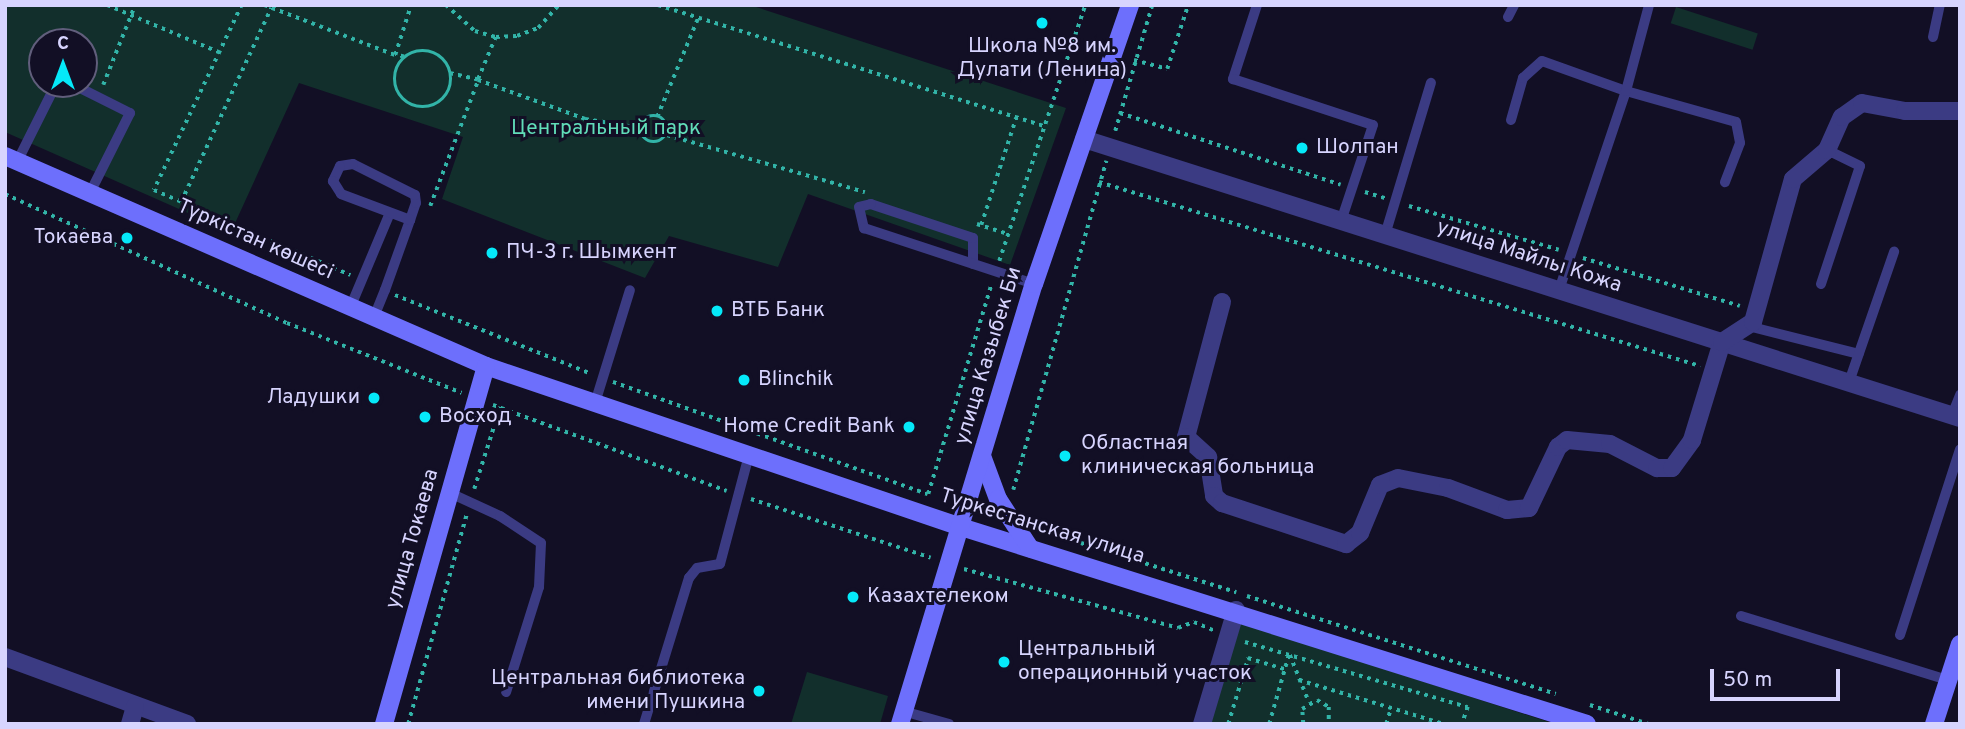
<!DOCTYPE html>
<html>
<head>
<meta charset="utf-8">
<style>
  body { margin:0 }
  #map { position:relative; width:1965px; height:729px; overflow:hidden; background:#120f25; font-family:Overpass,sans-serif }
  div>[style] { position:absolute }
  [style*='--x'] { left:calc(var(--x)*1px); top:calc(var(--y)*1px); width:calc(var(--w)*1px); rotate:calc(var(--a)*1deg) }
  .green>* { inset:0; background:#122f2c; transform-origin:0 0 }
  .path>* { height:3.5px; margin-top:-1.75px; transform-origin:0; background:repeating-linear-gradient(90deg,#32b4a8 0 3.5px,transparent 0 8.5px) }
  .path>.ring { margin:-1.75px; padding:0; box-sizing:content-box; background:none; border:3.5px solid #32b4a8; border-radius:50% }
  .lane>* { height:10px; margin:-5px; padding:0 5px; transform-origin:5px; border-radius:5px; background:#3b3b83 }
  .street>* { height:18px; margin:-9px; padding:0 9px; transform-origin:9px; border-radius:9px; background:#3b3b83 }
  .secondary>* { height:18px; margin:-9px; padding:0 9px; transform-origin:9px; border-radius:9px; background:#6d6ffc }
  .dots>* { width:19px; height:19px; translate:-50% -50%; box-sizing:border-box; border:4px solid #120f25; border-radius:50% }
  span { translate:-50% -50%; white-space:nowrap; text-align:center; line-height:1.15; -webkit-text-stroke:6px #120f25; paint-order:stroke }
  .poi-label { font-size:21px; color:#d7d4fe }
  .left { translate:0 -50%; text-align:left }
  .right { translate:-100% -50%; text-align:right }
  .park-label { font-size:21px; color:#61ddb9 }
  .street-label { font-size:21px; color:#d7d4fe }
  .frame { position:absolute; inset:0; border:7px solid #d7d4fe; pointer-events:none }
  .north { position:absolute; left:28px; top:28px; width:70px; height:70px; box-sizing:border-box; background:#120f25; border:2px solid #615e7c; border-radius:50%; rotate:0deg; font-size:19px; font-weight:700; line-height:28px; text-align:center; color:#d7d4fe }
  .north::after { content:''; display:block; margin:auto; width:24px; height:32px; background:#05e9f9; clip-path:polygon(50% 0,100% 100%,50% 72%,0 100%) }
  .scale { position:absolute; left:1710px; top:669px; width:130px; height:32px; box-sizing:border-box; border:4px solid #d7d4fe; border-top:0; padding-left:9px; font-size:21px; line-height:24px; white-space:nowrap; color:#d7d4fe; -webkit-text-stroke:5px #120f25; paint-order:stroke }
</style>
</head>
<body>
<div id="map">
  <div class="green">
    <div style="clip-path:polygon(evenodd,5px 5px,750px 5px,1066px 108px,1010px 265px,808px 194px,778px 267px,669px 236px,645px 278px,442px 199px,463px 137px,299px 83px,231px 232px,5px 132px,5px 5px,42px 42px,84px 42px,84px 84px,42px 84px,42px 42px)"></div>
    <div style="left:1676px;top:7px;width:86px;height:17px;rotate:18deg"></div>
    <div style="clip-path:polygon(1239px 622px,1555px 724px,1208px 724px)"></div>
    <div style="clip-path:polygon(807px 672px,888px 696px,880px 724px,791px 724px)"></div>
  </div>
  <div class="path">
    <div style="--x:107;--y:5;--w:124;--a:22.8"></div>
    <div style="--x:242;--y:5;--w:205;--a:115.4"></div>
    <div style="--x:154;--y:190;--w:214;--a:23.4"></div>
    <div style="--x:264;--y:5;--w:140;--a:20.9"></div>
    <div style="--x:446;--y:5;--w:39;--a:42"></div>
    <div style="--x:475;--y:31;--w:22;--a:16"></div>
    <div style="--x:496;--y:37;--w:21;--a:-3"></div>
    <div style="--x:517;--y:36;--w:22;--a:-21"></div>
    <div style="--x:538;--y:28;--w:31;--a:-48"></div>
    <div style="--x:658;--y:5;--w:404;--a:17.4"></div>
    <div style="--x:496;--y:37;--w:47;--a:112.7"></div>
    <div style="--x:478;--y:80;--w:114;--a:20"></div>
    <div style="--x:585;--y:119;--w:56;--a:9.3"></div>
    <div class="ring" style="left:395px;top:51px;width:52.5px;height:52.5px"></div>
    <div style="--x:404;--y:57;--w:9;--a:-167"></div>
    <div style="--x:395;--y:55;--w:52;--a:-72.3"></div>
    <div style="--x:1134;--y:60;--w:34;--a:15"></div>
    <div style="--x:1167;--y:69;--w:67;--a:-71.8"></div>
    <div style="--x:103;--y:85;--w:86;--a:-68.2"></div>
    <div style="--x:1120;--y:113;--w:232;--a:18"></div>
    <div class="ring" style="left:641px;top:116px;width:22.5px;height:22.5px"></div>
    <div style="--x:657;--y:117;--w:107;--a:-67.5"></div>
    <div style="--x:1115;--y:131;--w:131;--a:-73.6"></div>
    <div style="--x:667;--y:135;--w:206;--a:16.1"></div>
    <div style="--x:1099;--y:182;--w:629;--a:17.02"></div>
    <div style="--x:1365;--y:192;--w:21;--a:17"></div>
    <div style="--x:5;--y:194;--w:310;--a:24.6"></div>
    <div style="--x:287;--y:323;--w:188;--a:21.8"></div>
    <div style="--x:181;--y:202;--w:214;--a:-65.1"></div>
    <div style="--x:430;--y:206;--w:135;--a:-69.1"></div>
    <div style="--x:478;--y:80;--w:28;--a:-167"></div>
    <div style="--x:1409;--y:206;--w:156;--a:16.3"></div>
    <div style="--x:977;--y:224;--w:33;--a:18"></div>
    <div style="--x:981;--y:225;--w:113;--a:-71.9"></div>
    <div style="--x:1583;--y:258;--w:164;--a:17"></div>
    <div style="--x:999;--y:261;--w:270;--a:-71.4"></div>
    <div style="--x:395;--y:295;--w:209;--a:21.9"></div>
    <div style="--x:613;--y:382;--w:334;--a:19.6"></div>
    <div style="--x:928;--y:494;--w:218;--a:-73.2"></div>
    <div style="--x:493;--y:405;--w:249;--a:20.2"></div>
    <div style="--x:474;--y:489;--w:86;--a:-72.4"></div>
    <div style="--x:1013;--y:490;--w:342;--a:-74.2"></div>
    <div style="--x:751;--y:499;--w:189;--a:18.1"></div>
    <div style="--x:1040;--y:530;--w:206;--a:17.6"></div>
    <div style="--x:964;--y:569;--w:222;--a:15.4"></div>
    <div style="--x:1178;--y:628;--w:17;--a:-21"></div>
    <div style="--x:1194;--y:622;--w:23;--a:23"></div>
    <div style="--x:1247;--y:596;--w:324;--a:17.6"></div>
    <div style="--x:1245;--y:642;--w:232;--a:16.3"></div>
    <div style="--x:1468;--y:707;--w:18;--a:109"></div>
    <div style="--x:1290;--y:655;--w:51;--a:68"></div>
    <div style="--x:1299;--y:680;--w:152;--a:16.9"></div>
    <div style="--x:1590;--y:705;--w:62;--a:17.9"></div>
    <div style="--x:408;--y:724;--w:219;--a:-74.4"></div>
    <div style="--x:1228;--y:724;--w:69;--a:-73.1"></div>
    <div style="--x:1248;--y:658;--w:39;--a:17"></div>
    <div style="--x:1269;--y:724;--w:73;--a:-74.1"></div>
    <div style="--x:1303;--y:724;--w:15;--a:-94"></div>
    <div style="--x:1302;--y:709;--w:17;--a:-31"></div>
    <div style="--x:1317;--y:700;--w:14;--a:30"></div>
    <div style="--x:1329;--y:707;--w:17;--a:90"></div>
    <div style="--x:1386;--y:724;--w:17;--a:-73"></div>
  </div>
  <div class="lane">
    <div style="--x:1257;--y:5;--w:78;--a:108"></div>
    <div style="--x:1233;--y:79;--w:147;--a:18.2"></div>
    <div style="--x:1373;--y:125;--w:101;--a:108.4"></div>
    <div style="--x:1508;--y:17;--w:13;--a:-63"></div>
    <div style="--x:1933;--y:37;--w:33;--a:-78"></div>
    <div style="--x:72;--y:84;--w:65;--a:26.6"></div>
    <div style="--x:130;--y:113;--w:89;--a:116.6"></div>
    <div style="--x:1511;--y:120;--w:44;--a:-74.1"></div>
    <div style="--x:1523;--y:78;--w:25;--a:-42"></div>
    <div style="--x:1542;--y:61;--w:89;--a:19.7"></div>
    <div style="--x:1626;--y:91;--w:114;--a:15.7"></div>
    <div style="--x:1736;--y:122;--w:21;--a:79"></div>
    <div style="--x:1740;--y:143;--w:42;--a:111"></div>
    <div style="--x:17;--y:162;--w:87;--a:-63.4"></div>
    <div style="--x:1385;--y:235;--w:159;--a:-73.2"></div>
    <div style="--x:973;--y:264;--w:26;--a:-90"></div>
    <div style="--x:973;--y:238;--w:108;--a:-161.6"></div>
    <div style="--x:871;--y:204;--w:12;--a:166"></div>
    <div style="--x:859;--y:207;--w:22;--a:77"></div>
    <div style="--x:864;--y:228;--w:179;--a:18.2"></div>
    <div style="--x:1821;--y:284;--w:124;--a:-71.7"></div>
    <div style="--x:1860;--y:166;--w:37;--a:-154"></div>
    <div style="--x:1559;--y:290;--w:210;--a:-71.4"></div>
    <div style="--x:1626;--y:91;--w:89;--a:-75"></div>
    <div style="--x:350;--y:308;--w:103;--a:-67.2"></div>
    <div style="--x:374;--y:317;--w:29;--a:-68"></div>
    <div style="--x:385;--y:290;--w:74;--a:-70.3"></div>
    <div style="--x:410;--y:220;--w:18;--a:-71"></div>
    <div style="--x:416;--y:203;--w:8;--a:-97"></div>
    <div style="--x:415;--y:195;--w:69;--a:-153.4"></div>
    <div style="--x:353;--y:164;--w:13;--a:171"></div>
    <div style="--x:340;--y:166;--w:17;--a:115"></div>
    <div style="--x:333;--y:181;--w:15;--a:58"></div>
    <div style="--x:341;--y:194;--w:74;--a:20.6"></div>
    <div style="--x:1748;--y:326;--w:114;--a:14.2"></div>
    <div style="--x:1849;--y:382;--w:138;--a:-70.9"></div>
    <div style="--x:595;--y:403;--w:118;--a:-72.8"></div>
    <div style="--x:1952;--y:415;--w:22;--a:-68"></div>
    <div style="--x:450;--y:493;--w:55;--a:24.7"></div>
    <div style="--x:500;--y:516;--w:49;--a:33.4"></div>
    <div style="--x:541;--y:543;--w:44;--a:92.6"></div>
    <div style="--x:539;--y:587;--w:110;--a:107.4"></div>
    <div style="--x:1741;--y:616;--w:217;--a:17.2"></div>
    <div style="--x:1900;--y:635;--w:195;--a:-72.1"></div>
    <div style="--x:903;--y:711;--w:48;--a:15.8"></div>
    <div style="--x:644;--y:724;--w:153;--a:-72.9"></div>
    <div style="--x:689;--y:578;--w:13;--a:-51"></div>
    <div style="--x:697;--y:568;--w:23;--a:-10"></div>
    <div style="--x:720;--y:564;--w:113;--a:-75.1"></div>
  </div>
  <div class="street">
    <div style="--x:1084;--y:139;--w:919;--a:17.67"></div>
    <div style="--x:1222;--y:302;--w:140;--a:104.9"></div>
    <div style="--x:1186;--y:437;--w:30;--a:42"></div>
    <div style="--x:1208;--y:457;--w:39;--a:81"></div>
    <div style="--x:1214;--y:496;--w:11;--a:41"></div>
    <div style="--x:1222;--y:503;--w:131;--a:18.3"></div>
    <div style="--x:1346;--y:544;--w:18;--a:-38"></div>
    <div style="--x:1360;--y:533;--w:52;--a:-67.4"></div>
    <div style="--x:1380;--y:485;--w:19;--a:-21"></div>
    <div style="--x:1398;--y:478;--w:51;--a:11.3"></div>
    <div style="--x:1448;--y:488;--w:63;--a:20.4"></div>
    <div style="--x:1507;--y:510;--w:22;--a:-5"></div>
    <div style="--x:1529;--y:508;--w:68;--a:-64.6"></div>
    <div style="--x:1558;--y:447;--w:11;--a:-38"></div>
    <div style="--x:1567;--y:440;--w:43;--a:5.3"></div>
    <div style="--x:1610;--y:444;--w:53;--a:27.1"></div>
    <div style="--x:1657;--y:468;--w:15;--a:0"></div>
    <div style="--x:1672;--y:468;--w:34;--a:-54"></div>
    <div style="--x:1692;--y:440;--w:102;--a:-73"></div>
    <div style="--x:1722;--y:342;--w:37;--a:-33"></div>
    <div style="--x:1753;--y:322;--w:148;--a:-74.4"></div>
    <div style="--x:1793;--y:179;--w:45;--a:-40.5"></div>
    <div style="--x:1827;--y:150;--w:36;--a:-66"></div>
    <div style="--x:1842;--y:117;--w:24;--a:-35"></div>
    <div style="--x:1862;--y:103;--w:44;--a:10.5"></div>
    <div style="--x:1905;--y:111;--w:55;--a:0"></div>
    <div style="--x:5;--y:657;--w:194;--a:20.2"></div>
    <div style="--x:130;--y:724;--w:18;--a:-74"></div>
    <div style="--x:1202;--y:724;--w:119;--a:-73.4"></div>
  </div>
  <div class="secondary">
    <div style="--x:5;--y:156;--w:525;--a:23.59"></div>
    <div style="--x:486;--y:366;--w:502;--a:18.72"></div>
    <div style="--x:961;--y:527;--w:656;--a:17.47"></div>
    <div style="--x:982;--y:456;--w:46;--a:69.6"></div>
    <div style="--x:998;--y:499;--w:59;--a:56.9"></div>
    <div style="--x:384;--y:724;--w:372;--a:-74.1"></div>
    <div style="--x:900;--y:724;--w:460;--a:-73.1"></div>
    <div style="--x:1034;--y:284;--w:295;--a:-71"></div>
    <div style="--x:1934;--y:724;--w:84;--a:-72"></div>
  </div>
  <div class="dots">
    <div style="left:1042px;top:23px;background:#05e9f9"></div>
    <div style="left:1302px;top:148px;background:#05e9f9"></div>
    <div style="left:127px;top:238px;background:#05e9f9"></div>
    <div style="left:492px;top:253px;background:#05e9f9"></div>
    <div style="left:717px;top:311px;background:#05e9f9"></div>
    <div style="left:744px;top:380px;background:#05e9f9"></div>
    <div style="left:374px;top:398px;background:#05e9f9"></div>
    <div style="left:425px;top:417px;background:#05e9f9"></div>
    <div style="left:909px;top:427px;background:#05e9f9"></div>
    <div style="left:1065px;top:456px;background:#05e9f9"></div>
    <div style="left:853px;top:597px;background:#05e9f9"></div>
    <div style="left:1004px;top:662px;background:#05e9f9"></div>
    <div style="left:759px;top:691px;background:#05e9f9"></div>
  </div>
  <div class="poi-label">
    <span style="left:1042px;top:59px">Школа №8 им.<br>Дулати (Ленина)</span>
    <span class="left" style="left:1316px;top:148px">Шолпан</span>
    <span class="right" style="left:113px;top:238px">Токаева</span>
    <span class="left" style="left:506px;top:253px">ПЧ-3 г. Шымкент</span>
    <span class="left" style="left:731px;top:311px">ВТБ Банк</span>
    <span class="left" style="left:758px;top:380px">Blinchik</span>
    <span class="right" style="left:360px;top:398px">Ладушки</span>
    <span class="left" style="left:439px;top:417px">Восход</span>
    <span class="right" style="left:895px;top:427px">Home Credit Bank</span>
    <span class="left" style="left:1081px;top:456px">Областная<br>клиническая больница</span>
    <span class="left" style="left:867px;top:597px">Казахтелеком</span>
    <span class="left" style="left:1018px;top:662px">Центральный<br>операционный участок</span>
    <span class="right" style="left:745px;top:691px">Центральная библиотека<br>имени Пушкина</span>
  </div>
  <div class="park-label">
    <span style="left:606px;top:129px">Центральный парк</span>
  </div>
  <div class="street-label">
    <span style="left:255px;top:240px;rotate:24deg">Түркістан көшесі</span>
    <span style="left:1529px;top:257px;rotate:18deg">улица Майлы Кожа</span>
    <span style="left:989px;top:356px;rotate:-73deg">улица Казыбек Би</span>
    <span style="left:1042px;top:527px;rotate:17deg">Туркестанская улица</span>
    <span style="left:413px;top:539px;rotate:-74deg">улица Токаева</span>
  </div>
  <div class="frame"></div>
  <div class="north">С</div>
  <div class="scale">50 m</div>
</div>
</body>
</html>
